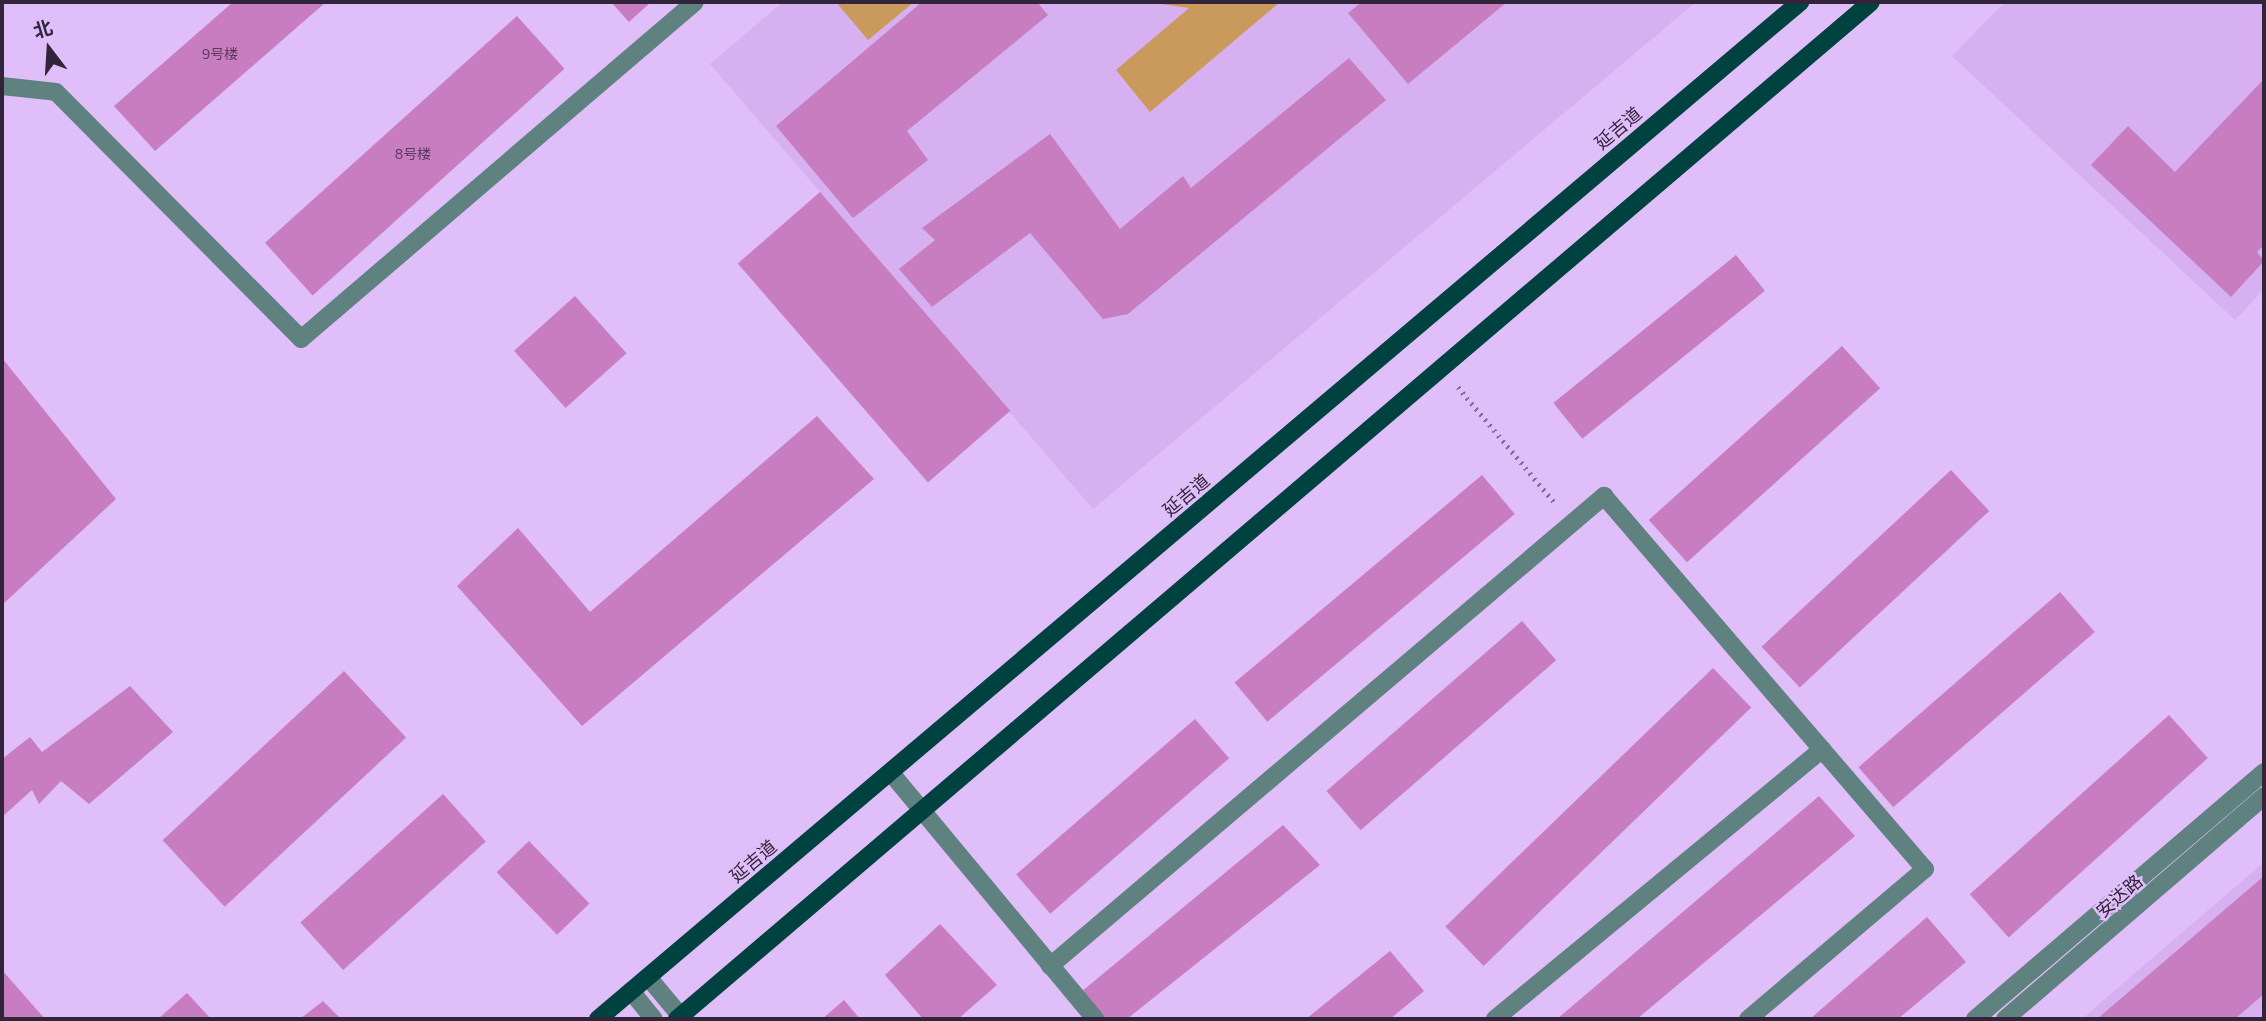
<!DOCTYPE html>
<html>
<head>
<meta charset="utf-8">
<style>
  body { margin:0 }
  #map { position:relative; width:2266px; height:1021px; overflow:hidden; background:#e0bef9; font-family:Commissioner,"Noto Sans SC",sans-serif }
  div>[style] { position:absolute }
  [style*='--x'] { left:calc(var(--x)*1px); top:calc(var(--y)*1px); width:calc(var(--w)*1px); rotate:calc(var(--a)*1deg) }
  .built>* { inset:0; background:#d6b0f1 }
  .green>* { inset:0; background:#ca995c }
  .building>* { inset:0; background:#c87dc0; transform-origin:0 0 }
  .path>* { height:4.5px; margin-top:-2.25px; transform-origin:0; background:repeating-linear-gradient(90deg,#846d94 0 2px,transparent 0 7px) }
  .minor>* { height:18px; margin:-9px; padding:0 9px; transform-origin:9px; border-radius:9px; background:#5f8280 }
  .major>* { height:18px; margin:-9px; padding:0 9px; transform-origin:9px; border-radius:9px; background:#00423f }
  span { translate:-50% -50%; white-space:nowrap; text-align:center; line-height:1.15; -webkit-text-stroke:5px #e0bef9; paint-order:stroke }
  .number-label { font-size:14px; color:#583b5c }
  .number-label span { -webkit-text-stroke-width:0 }
  .street-label { font-size:18px; color:#32253b }
  .frame { position:absolute; inset:0; border:4px solid #32253b; pointer-events:none }
  .north { position:absolute; left:14px; top:14px; width:70px; height:70px; -webkit-text-stroke:5px #e0bef9; paint-order:stroke; rotate:343deg; font-size:19px; font-weight:700; line-height:28px; text-align:center; color:#32253b }
  .north::after { content:''; display:block; margin:auto; width:24px; height:32px; background:#32253b; clip-path:polygon(50% 0,100% 100%,50% 72%,0 100%) }
</style>
</head>
<body>
<div id="map">
  <div class="built">
    <div style="clip-path:polygon(783px 2px,1696px 2px,1093px 509px,710px 64px)"></div>
    <div style="clip-path:polygon(2005px 2px,2258px 2px,2264px 7px,2264px 289px,2235px 320px,1952px 56px)"></div>
    <div style="clip-path:polygon(2264px 862px,2264px 1019px,2082px 1019px)"></div>
  </div>
  <div class="green">
    <div style="clip-path:polygon(836px 2px,914px 2px,868px 40px)"></div>
    <div style="clip-path:polygon(1148px 2px,1280px 2px,1150px 112px,1116px 70px,1189px 8px)"></div>
  </div>
  <div class="building">
    <div style="clip-path:polygon(233px 2px,326px 2px,155px 151px,114px 106px)"></div>
    <div style="clip-path:polygon(611px 2px,651px 2px,629px 22px)"></div>
    <div style="clip-path:polygon(922px 2px,1037px 2px,1048px 15px,907px 131px,928px 160px,853px 218px,776px 126px)"></div>
    <div style="clip-path:polygon(1362px 2px,1507px 2px,1408px 84px,1348px 13px)"></div>
    <div style="left:517px;top:16px;width:71px;height:339px;rotate:48deg"></div>
    <div style="clip-path:polygon(1349px 58px,1386px 100px,1128px 314px,1103px 319px,1030px 233px,932px 307px,899px 269px,935px 240px,922px 228px,1050px 134px,1120px 229px,1183px 176px,1191px 188px)"></div>
    <div style="clip-path:polygon(2264px 79px,2264px 245px,2257px 252px,2264px 261px,2231px 297px,2091px 165px,2128px 126px,2175px 172px)"></div>
    <div style="left:820px;top:192px;width:290px;height:109px;rotate:49deg"></div>
    <div style="left:1736px;top:255px;width:46px;height:235px;rotate:51deg"></div>
    <div style="left:575px;top:296px;width:77px;height:82px;rotate:48deg"></div>
    <div style="left:1842px;top:346px;width:57px;height:260px;rotate:48deg"></div>
    <div style="clip-path:polygon(2px 358px,116px 499px,2px 605px)"></div>
    <div style="clip-path:polygon(817px 416px,874px 479px,582px 726px,457px 586px,518px 528px,590px 612px)"></div>
    <div style="left:1951px;top:470px;width:56px;height:259px;rotate:47deg"></div>
    <div style="left:1482px;top:475px;width:51px;height:323px;rotate:50deg"></div>
    <div style="left:2060px;top:592px;width:53px;height:267px;rotate:49deg"></div>
    <div style="left:1522px;top:621px;width:52px;height:259px;rotate:49deg"></div>
    <div style="left:1713px;top:668px;width:55px;height:372px;rotate:46deg"></div>
    <div style="left:344px;top:671px;width:91px;height:248px;rotate:47deg"></div>
    <div style="clip-path:polygon(130px 686px,173px 732px,89px 804px,61px 781px,39px 804px,32px 790px,2px 817px,2px 759px,30px 737px,42px 752px)"></div>
    <div style="left:2169px;top:715px;width:58px;height:268px;rotate:48deg"></div>
    <div style="left:1195px;top:719px;width:52px;height:237px;rotate:49deg"></div>
    <div style="left:443px;top:794px;width:64px;height:192px;rotate:48deg"></div>
    <div style="clip-path:polygon(1819px 796px,1855px 836px,1637px 1019px,1557px 1019px)"></div>
    <div style="clip-path:polygon(1283px 825px,1320px 865px,1127px 1019px,1105px 1019px,1081px 992px)"></div>
    <div style="left:529px;top:841px;width:87px;height:45px;rotate:46deg"></div>
    <div style="clip-path:polygon(2264px 876px,2264px 994px,2235px 1019px,2097px 1019px)"></div>
    <div style="clip-path:polygon(1927px 917px,1966px 962px,1898px 1019px,1810px 1019px)"></div>
    <div style="clip-path:polygon(940px 924px,997px 985px,958px 1019px,923px 1019px,885px 975px)"></div>
    <div style="clip-path:polygon(1390px 951px,1424px 991px,1390px 1019px,1306px 1019px)"></div>
    <div style="clip-path:polygon(2px 970px,45px 1019px,2px 1019px)"></div>
    <div style="clip-path:polygon(187px 993px,211px 1019px,158px 1019px)"></div>
    <div style="clip-path:polygon(844px 1000px,860px 1019px,822px 1019px)"></div>
    <div style="clip-path:polygon(323px 1001px,341px 1019px,300px 1019px)"></div>
  </div>
  <div class="path">
    <div style="--x:1458;--y:387;--w:153;--a:50.1"></div>
  </div>
  <div class="minor">
    <div style="--x:2;--y:86;--w:54;--a:6.3"></div>
    <div style="--x:56;--y:92;--w:348;--a:45.2"></div>
    <div style="--x:301;--y:339;--w:518;--a:-40.54"></div>
    <div style="--x:891;--y:773;--w:320;--a:50.3"></div>
    <div style="--x:1050;--y:966;--w:727;--a:-40.31"></div>
    <div style="--x:1604;--y:496;--w:492;--a:49.3"></div>
    <div style="--x:1925;--y:869;--w:232;--a:139.7"></div>
    <div style="--x:648;--y:977;--w:55;--a:50.2"></div>
    <div style="--x:631;--y:991;--w:36;--a:51"></div>
    <div style="--x:1495;--y:1019;--w:424;--a:-39.5"></div>
    <div style="--x:1975;--y:1019;--w:380;--a:-40.5"></div>
    <div style="--x:2005;--y:1019;--w:342;--a:-40.7"></div>
  </div>
  <div class="major">
    <div style="--x:598;--y:1019;--w:1575;--a:-40.23"></div>
    <div style="--x:677;--y:1019;--w:1568;--a:-40.42"></div>
  </div>
  <div class="number-label">
    <span style="left:220px;top:54px">9号楼</span>
    <span style="left:413px;top:154px">8号楼</span>
  </div>
  <div class="street-label">
    <span style="left:1618px;top:128px;rotate:-40deg">延吉道</span>
    <span style="left:1186px;top:495px;rotate:-40deg">延吉道</span>
    <span style="left:753px;top:861px;rotate:-40deg">延吉道</span>
    <span style="left:2119px;top:896px;rotate:-41deg">安达路</span>
  </div>
  <div class="frame"></div>
  <div class="north">北</div>
</div>
</body>
</html>
